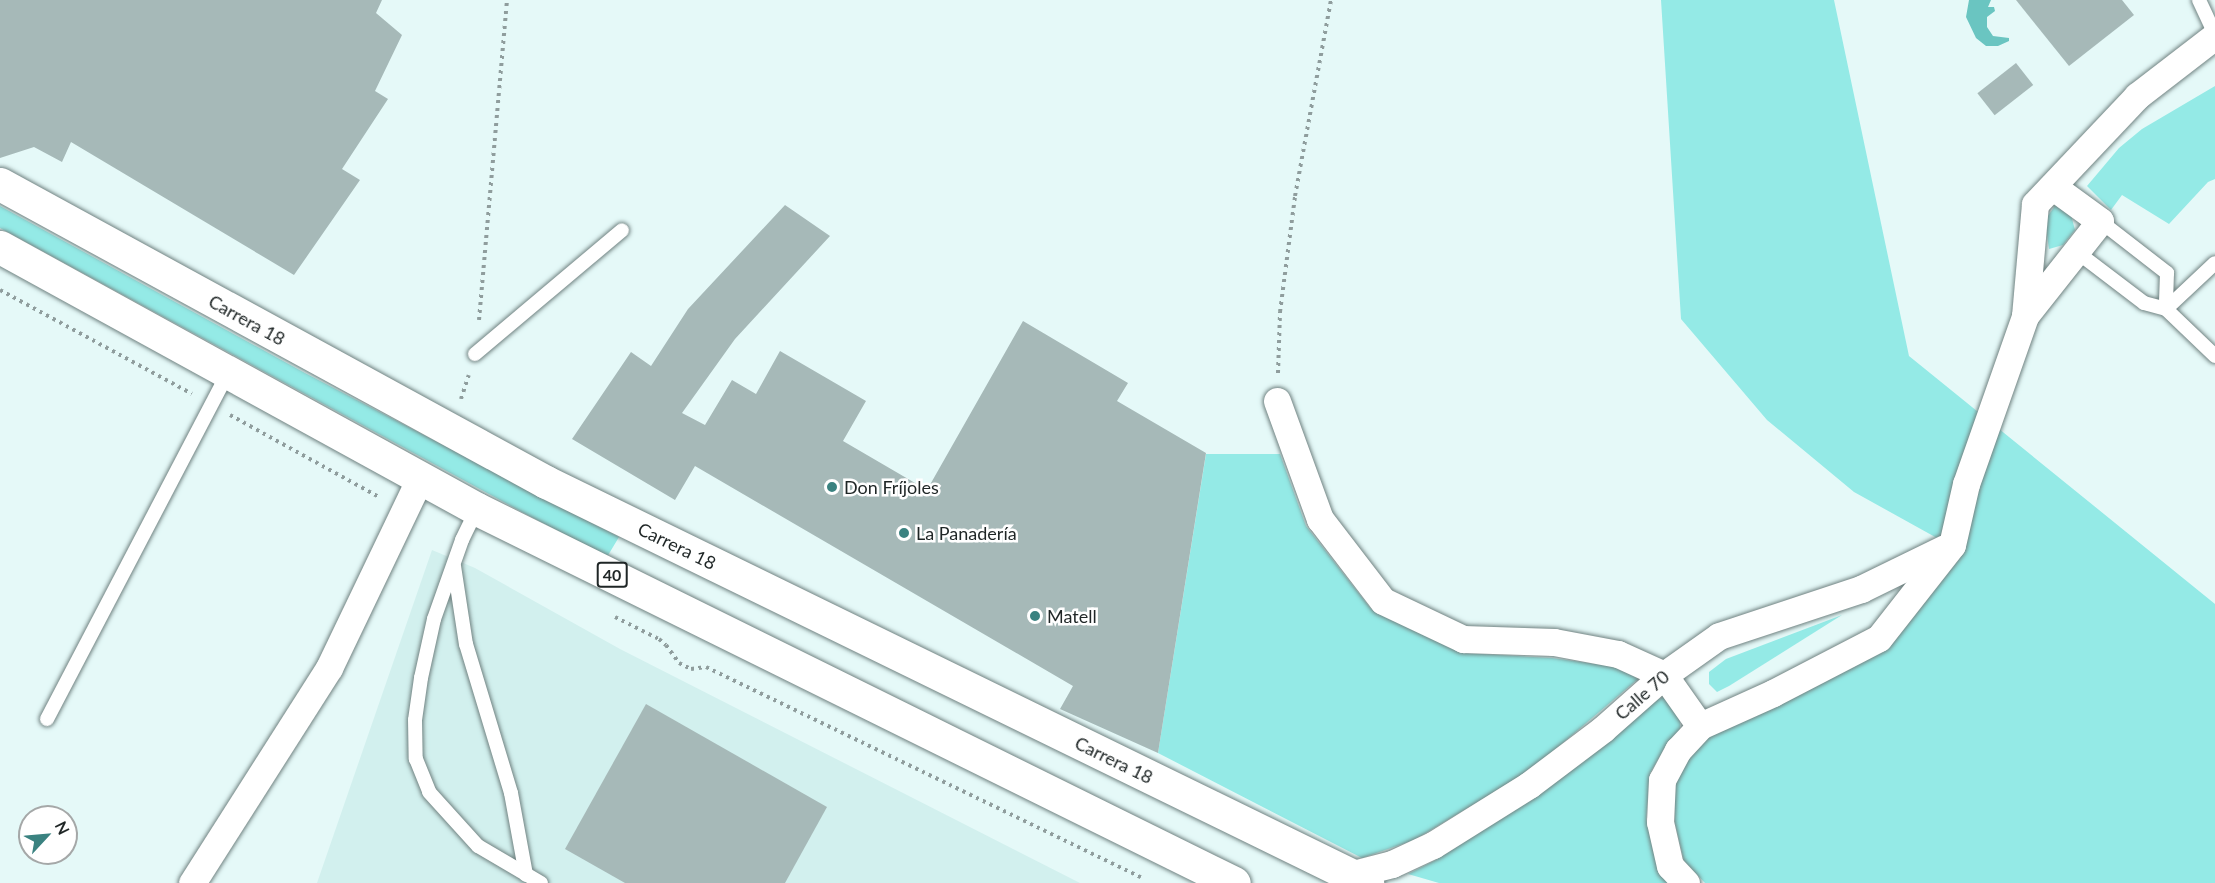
<!DOCTYPE html>
<html>
<head>
<meta charset="utf-8">
<style>
  body { margin:0 }
  #map { position:relative; width:2215px; height:883px; overflow:hidden; background:#e5f9f8; font-family:Lato,sans-serif }
  div>[style] { position:absolute }
  [style*='--x'] { left:calc(var(--x)*1px); top:calc(var(--y)*1px); width:calc(var(--w)*1px); rotate:calc(var(--a)*1deg) }
  .built>* { inset:0; background:#d2f0ee }
  .green>* { inset:0; background:#94eae6 }
  .water>* { inset:0; background:#6ac5c1 }
  .building>* { inset:0; background:#a6b9b8; transform-origin:0 0 }
  .path>* { height:4px; margin-top:-2px; transform-origin:0; background:repeating-linear-gradient(90deg,#8f9d9d 0 3px,transparent 0 7.5px) }
  .roads { filter:drop-shadow(0 0 2px #708281) drop-shadow(0 0 2px #708281) }
  .service>* { height:14px; margin:-7px; padding:0 7px; transform-origin:7px; border-radius:7px; background:#fff }
  .minor>* { height:27px; margin:-13.5px; padding:0 13.5px; transform-origin:13.5px; border-radius:13.5px; background:#fff }
  .primary>* { height:33px; margin:-16.5px; padding:0 16.5px; transform-origin:16.5px; border-radius:16.5px; background:#fff }
  .dots>* { width:16px; height:16px; translate:-50% -50%; box-sizing:border-box; border:3px solid #fff; border-radius:50% }
  span { translate:-50% -50%; white-space:nowrap; text-align:center; line-height:1.15; -webkit-text-stroke:5px #fff; paint-order:stroke }
  .shield-label span { padding:2px 4px; background:#fff; border:2px solid; border-radius:4px; -webkit-text-stroke-width:0 }
  .shield-label { font-size:16px; color:#1f2626; font-weight:700 }
  .street-label { font-size:18px; color:#1f2626 }
  .poi-label { font-size:18px; color:#1f2626 }
  .left { translate:0 -50%; text-align:left }
  .north { position:absolute; left:18px; top:805px; width:60px; height:60px; box-sizing:border-box; background:#fff; border:2px solid #a5a8a8; border-radius:50%; rotate:64deg; font-size:16px; font-weight:700; line-height:24px; text-align:center; color:#1f2626 }
  .north::after { content:''; display:block; margin:auto; width:21px; height:27px; background:#3a8280; clip-path:polygon(50% 0,100% 100%,50% 72%,0 100%) }
</style>
</head>
<body>
<div id="map">
  <div class="built">
    <div style="clip-path:polygon(432px 550px,475px 568px,620px 649px,1080px 883px,317px 883px)"></div>
  </div>
  <div class="green">
    <div style="clip-path:polygon(1661px 0,1834px 0,1909px 356px,2215px 604px,2215px 883px,1705px 883px,1684px 861px,1675px 823px,1675px 785px,1689px 758px,1708px 737px,1890px 647px,1964px 553px,1854px 492px,1767px 420px,1681px 319px)"></div>
    <div style="clip-path:polygon(2215px 86px,2215px 179px,2208px 182px,2169px 224px,2122px 195px,2111px 210px,2087px 186px,2119px 148px,2142px 129px)"></div>
    <div style="clip-path:polygon(2057px 203px,2071px 215px,2075px 230px,2063px 245px,2049px 249px,2045px 220px)"></div>
    <div style="clip-path:polygon(0 206px,305px 373px,619px 537px,607px 557px,522px 512px,0 228px)"></div>
    <div style="clip-path:polygon(1206px 454px,1280px 454px,1306px 526px,1371px 609px,1463px 653px,1552px 658px,1618px 667px,1638px 679px,1531px 770px,1414px 840px,1362px 858px,1158px 753px)"></div>
    <div style="clip-path:polygon(1842px 615px,1729px 686px,1717px 692px,1709px 684px,1709px 672px,1726px 659px)"></div>
    <div style="clip-path:polygon(1664px 697px,1680px 718px,1680px 730px,1667px 744px,1650px 773px,1646px 819px,1660px 872px,1672px 883px,1439px 883px,1408px 874px,1438px 859px,1538px 793px,1654px 701px)"></div>
  </div>
  <div class="water">
    <div style="clip-path:polygon(1969px 0,1991px 0,1988px 7px,1994px 7px,1995px 11px,1987px 17px,1987px 27px,1993px 36px,2009px 38px,2009px 41px,1998px 46px,1986px 46px,1976px 38px,1966px 17px)"></div>
  </div>
  <div class="building">
    <div style="clip-path:polygon(0 0,382px 0,376px 13px,402px 35px,375px 91px,388px 99px,342px 169px,360px 180px,294px 275px,71px 142px,62px 162px,34px 147px,0 158px)"></div>
    <div style="clip-path:polygon(2016px 0,2122px 0,2134px 15px,2069px 66px)"></div>
    <div style="left:2016px;top:63px;width:28px;height:49px;rotate:52deg"></div>
    <div style="clip-path:polygon(785px 205px,830px 236px,735px 339px,682px 413px,705px 425px,732px 380px,756px 394px,780px 351px,866px 401px,843px 441px,927px 490px,1023px 321px,1128px 383px,1117px 401px,1206px 453px,1158px 753px,1060px 709px,1073px 686px,695px 466px,675px 500px,572px 439px,631px 352px,651px 366px,688px 309px)"></div>
    <div style="clip-path:polygon(646px 704px,827px 807px,785px 883px,625px 883px,565px 849px)"></div>
  </div>
  <div class="path">
    <div style="--x:0;--y:290;--w:218;--a:28.4"></div>
    <div style="--x:479;--y:320;--w:321;--a:-85"></div>
    <div style="--x:1278;--y:373;--w:61;--a:-88.1"></div>
    <div style="--x:1280;--y:312;--w:117;--a:-82.6"></div>
    <div style="--x:1295;--y:196;--w:199;--a:-79.6"></div>
    <div style="--x:461;--y:399;--w:25;--a:-72"></div>
    <div style="--x:230;--y:415;--w:170;--a:28.8"></div>
    <div style="--x:615;--y:617;--w:49;--a:26.6"></div>
    <div style="--x:659;--y:639;--w:9;--a:41"></div>
    <div style="--x:666;--y:645;--w:22;--a:54"></div>
    <div style="--x:679;--y:663;--w:13;--a:27"></div>
    <div style="--x:691;--y:669;--w:15;--a:-8"></div>
    <div style="--x:706;--y:667;--w:483;--a:25.8"></div>
  </div>
  <div class="roads">
    <div class="service">
      <div style="--x:2199;--y:0;--w:38;--a:65"></div>
      <div style="--x:2100;--y:221;--w:85;--a:37.8"></div>
      <div style="--x:2167;--y:273;--w:36;--a:92"></div>
      <div style="--x:2077;--y:252;--w:84;--a:37.3"></div>
      <div style="--x:2144;--y:303;--w:23;--a:15"></div>
      <div style="--x:2166;--y:309;--w:68;--a:43.8"></div>
      <div style="--x:2166;--y:309;--w:67;--a:-43.2"></div>
      <div style="--x:475;--y:354;--w:192;--a:-40.1"></div>
      <div style="--x:477;--y:509;--w:34;--a:116"></div>
      <div style="--x:462;--y:540;--w:84;--a:109.5"></div>
      <div style="--x:434;--y:619;--w:60;--a:102.4"></div>
      <div style="--x:421;--y:678;--w:42;--a:98.1"></div>
      <div style="--x:415;--y:720;--w:39;--a:89"></div>
      <div style="--x:416;--y:759;--w:35;--a:68"></div>
      <div style="--x:429;--y:792;--w:73;--a:47.8"></div>
      <div style="--x:478;--y:846;--w:73;--a:30.4"></div>
      <div style="--x:454;--y:566;--w:79;--a:81.3"></div>
      <div style="--x:466;--y:644;--w:156;--a:73.2"></div>
      <div style="--x:511;--y:793;--w:83;--a:79.6"></div>
      <div style="--x:47;--y:719;--w:390;--a:-62.4"></div>
    </div>
    <div class="minor">
      <div style="--x:2025;--y:316;--w:121;--a:-51.7"></div>
      <div style="--x:2100;--y:221;--w:59;--a:-143.9"></div>
      <div style="--x:1277;--y:401;--w:126;--a:70"></div>
      <div style="--x:1320;--y:519;--w:103;--a:52.5"></div>
      <div style="--x:1383;--y:601;--w:89;--a:25.4"></div>
      <div style="--x:1463;--y:639;--w:91;--a:1.9"></div>
      <div style="--x:1554;--y:642;--w:65;--a:10.6"></div>
      <div style="--x:1618;--y:654;--w:51;--a:24.5"></div>
      <div style="--x:1664;--y:675;--w:62;--a:54.8"></div>
      <div style="--x:1349;--y:875;--w:44;--a:-14.3"></div>
      <div style="--x:1392;--y:864;--w:45;--a:-24.9"></div>
      <div style="--x:1433;--y:845;--w:113;--a:-32"></div>
      <div style="--x:1529;--y:785;--w:93;--a:-37.1"></div>
      <div style="--x:1603;--y:729;--w:81;--a:-41.5"></div>
      <div style="--x:1664;--y:675;--w:67;--a:-35.3"></div>
      <div style="--x:1719;--y:636;--w:150;--a:-18.3"></div>
      <div style="--x:1861;--y:589;--w:93;--a:-26"></div>
      <div style="--x:192;--y:883;--w:255;--a:-57.5"></div>
      <div style="--x:329;--y:668;--w:211;--a:-64.4"></div>
      <div style="--x:1686;--y:883;--w:23;--a:-133"></div>
      <div style="--x:1670;--y:866;--w:45;--a:-102.8"></div>
      <div style="--x:1660;--y:822;--w:42;--a:-87.3"></div>
      <div style="--x:1662;--y:780;--w:34;--a:-62"></div>
      <div style="--x:1678;--y:750;--w:33;--a:-47"></div>
      <div style="--x:1700;--y:726;--w:80;--a:-24.3"></div>
      <div style="--x:1773;--y:693;--w:119;--a:-27.4"></div>
      <div style="--x:1879;--y:638;--w:118;--a:-51.9"></div>
      <div style="--x:1952;--y:545;--w:63;--a:-77.1"></div>
      <div style="--x:1966;--y:484;--w:178;--a:-70.6"></div>
      <div style="--x:2025;--y:316;--w:112;--a:-84.9"></div>
      <div style="--x:2035;--y:204;--w:149;--a:-46.6"></div>
      <div style="--x:2137;--y:96;--w:98;--a:-37.6"></div>
    </div>
    <div class="primary">
      <div style="--x:0;--y:184;--w:622;--a:28.63"></div>
      <div style="--x:546;--y:482;--w:914;--a:26.03"></div>
      <div style="--x:0;--y:247;--w:544;--a:28.78"></div>
      <div style="--x:477;--y:509;--w:844;--a:26.29"></div>
    </div>
  </div>
  <div class="dots">
    <div style="left:832px;top:487px;background:#3a8280"></div>
    <div style="left:904px;top:533px;background:#3a8280"></div>
    <div style="left:1035px;top:616px;background:#3a8280"></div>
  </div>
  <div class="shield-label">
    <span style="left:612px;top:575px">40</span>
  </div>
  <div class="street-label">
    <span style="left:247px;top:320px;rotate:29deg">Carrera 18</span>
    <span style="left:677px;top:546px;rotate:26deg">Carrera 18</span>
    <span style="left:1642px;top:695px;rotate:-41deg">Calle 70</span>
    <span style="left:1114px;top:760px;rotate:26deg">Carrera 18</span>
  </div>
  <div class="poi-label">
    <span class="left" style="left:844px;top:487px">Don Fríjoles</span>
    <span class="left" style="left:916px;top:533px">La Panadería</span>
    <span class="left" style="left:1047px;top:616px">Matell</span>
  </div>
  <div class="north">N</div>
</div>
</body>
</html>
